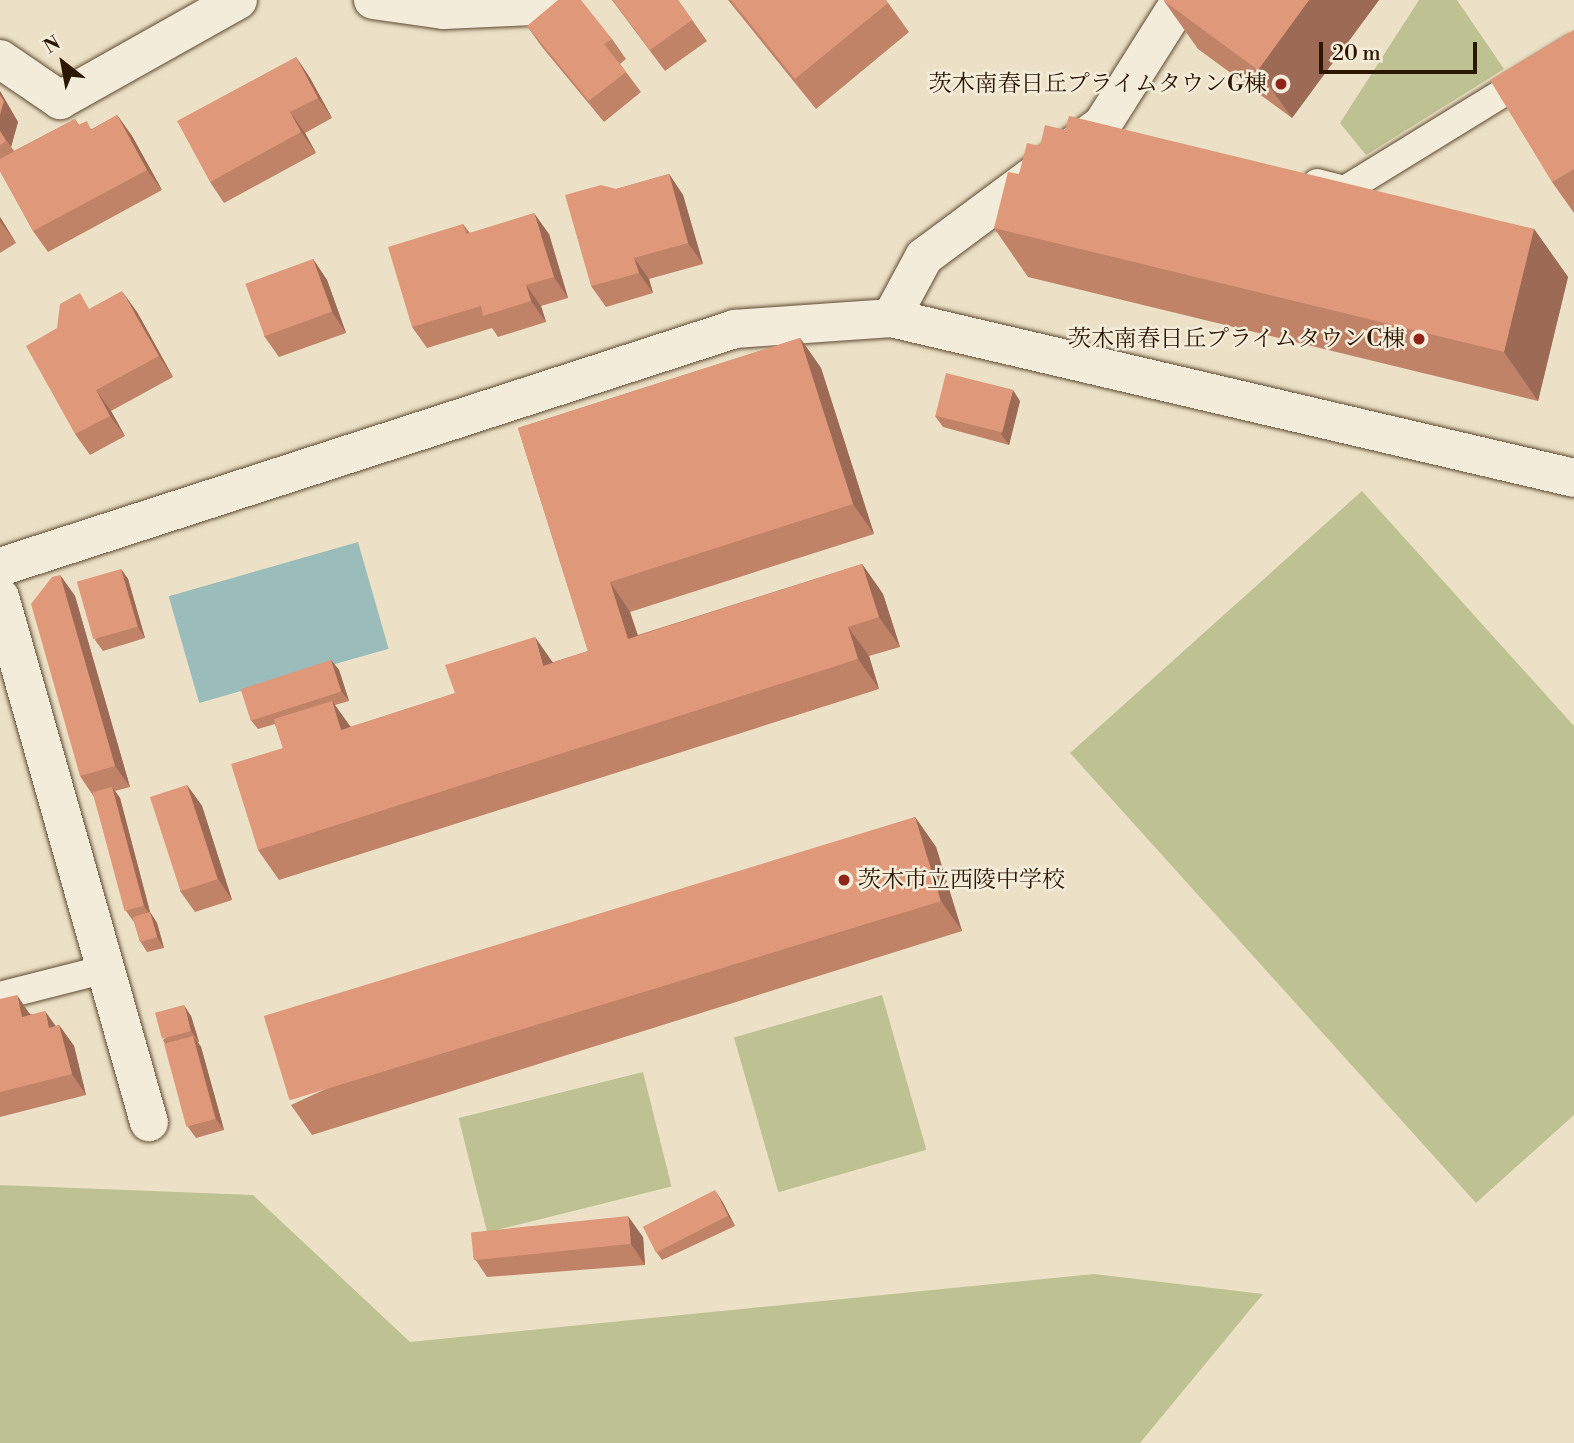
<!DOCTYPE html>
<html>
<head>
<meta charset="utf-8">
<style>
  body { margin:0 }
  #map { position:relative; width:1574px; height:1443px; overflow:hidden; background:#ece1c6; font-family:"Libre Bodoni","Noto Serif JP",serif }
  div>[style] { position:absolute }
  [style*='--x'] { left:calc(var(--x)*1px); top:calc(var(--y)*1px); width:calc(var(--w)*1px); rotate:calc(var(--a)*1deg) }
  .green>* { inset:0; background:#bec191; transform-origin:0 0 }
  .water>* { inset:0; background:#9abcbb; transform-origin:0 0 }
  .roads { filter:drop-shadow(0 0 2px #5e4a32) drop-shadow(0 0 2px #5e4a32) }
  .service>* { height:28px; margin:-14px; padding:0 14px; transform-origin:14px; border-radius:14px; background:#f3ecda }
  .minor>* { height:38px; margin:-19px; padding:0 19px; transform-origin:19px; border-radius:19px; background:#f3ecda }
  .wall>* { inset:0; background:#c08368 }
  .shaded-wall>* { inset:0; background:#9c6a55 }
  .building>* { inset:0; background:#df9879; transform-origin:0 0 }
  .dots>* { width:19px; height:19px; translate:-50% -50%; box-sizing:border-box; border:4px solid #f3ecda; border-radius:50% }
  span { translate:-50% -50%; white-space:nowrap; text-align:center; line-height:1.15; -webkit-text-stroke:5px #f3ecda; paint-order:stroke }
  .poi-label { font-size:23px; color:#2e1700 }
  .right { translate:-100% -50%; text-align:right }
  .left { translate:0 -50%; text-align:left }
  .north { position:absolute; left:28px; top:28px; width:70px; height:70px; -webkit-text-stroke:5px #f3ecda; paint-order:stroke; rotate:329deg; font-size:19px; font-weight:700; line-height:28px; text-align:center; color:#2e1700 }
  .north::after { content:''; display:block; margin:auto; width:24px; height:32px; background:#2e1700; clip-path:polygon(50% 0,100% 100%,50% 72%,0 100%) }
  .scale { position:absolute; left:1319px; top:42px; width:158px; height:32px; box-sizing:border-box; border:4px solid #2e1700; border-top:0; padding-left:9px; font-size:21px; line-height:24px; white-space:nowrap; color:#2e1700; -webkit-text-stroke:5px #f3ecda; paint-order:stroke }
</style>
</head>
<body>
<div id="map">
  <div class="green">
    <div style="clip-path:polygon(1419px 0,1457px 0,1504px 69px,1366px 155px,1340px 123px)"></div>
    <div style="clip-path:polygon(1362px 491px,1574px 726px,1574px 1115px,1476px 1203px,1070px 753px)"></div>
    <div style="left:882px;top:995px;width:161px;height:154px;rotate:74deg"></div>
    <div style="left:643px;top:1072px;width:118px;height:190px;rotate:76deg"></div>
    <div style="clip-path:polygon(0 1185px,253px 1195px,410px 1342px,1094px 1274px,1263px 1294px,1140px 1443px,0 1443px)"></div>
  </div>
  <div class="water">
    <div style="left:358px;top:542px;width:111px;height:197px;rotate:74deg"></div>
  </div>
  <div class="roads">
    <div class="service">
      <div style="--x:1317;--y:183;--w:29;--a:14"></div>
      <div style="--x:1345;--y:190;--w:269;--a:-31.6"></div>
      <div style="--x:0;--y:996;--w:109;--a:-14.3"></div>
    </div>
    <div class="minor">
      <div style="--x:373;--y:0;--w:71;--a:8.1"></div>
      <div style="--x:443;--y:10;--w:90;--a:-2.5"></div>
      <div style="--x:533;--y:6;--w:16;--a:-22"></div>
      <div style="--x:0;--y:59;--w:73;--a:34.3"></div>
      <div style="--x:60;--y:100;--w:204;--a:-29.3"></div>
      <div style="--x:891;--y:318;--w:69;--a:-61.6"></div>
      <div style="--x:924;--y:257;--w:222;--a:-36.6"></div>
      <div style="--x:1102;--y:125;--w:148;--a:-57.7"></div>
      <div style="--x:0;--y:567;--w:773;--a:-17.94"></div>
      <div style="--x:735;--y:329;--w:156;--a:-4"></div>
      <div style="--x:891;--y:318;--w:701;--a:13.18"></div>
      <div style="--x:0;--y:597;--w:546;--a:74.16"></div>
    </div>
  </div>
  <div class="wall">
    <div style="clip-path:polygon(612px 0,678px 0,707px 41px,665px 71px)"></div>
    <div style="clip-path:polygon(728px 0,886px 0,909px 32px,816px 109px)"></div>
    <div style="clip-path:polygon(1164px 0,1379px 0,1292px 118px,1198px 49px,1164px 1px)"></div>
    <div style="clip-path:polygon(527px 26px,612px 39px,626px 59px,620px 64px,641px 92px,604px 122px,542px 47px)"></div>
    <div style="clip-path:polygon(1574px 30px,1574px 213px,1552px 182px)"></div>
    <div style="clip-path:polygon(296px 57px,310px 78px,332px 118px,305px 133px,316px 153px,224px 203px,210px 182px)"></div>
    <div style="clip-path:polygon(0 91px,18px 122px,11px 147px,14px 151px,75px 119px,79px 125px,92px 129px,117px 115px,132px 136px,162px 190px,48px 252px,33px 231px,0 171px)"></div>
    <div style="clip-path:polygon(1065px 130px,1534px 229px,1568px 277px,1538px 401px,1028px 277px,994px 228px,1019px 174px,1040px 146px)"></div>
    <div style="clip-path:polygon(669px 174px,683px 195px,703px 264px,649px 279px,653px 293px,606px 307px,591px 286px,616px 189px)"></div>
    <div style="clip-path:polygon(0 217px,16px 243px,0 253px)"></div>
    <div style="clip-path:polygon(463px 224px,470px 233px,549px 234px,568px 298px,541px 306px,546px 322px,498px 337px,492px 328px,427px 348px,412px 327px)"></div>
    <div style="clip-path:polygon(313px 259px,327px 280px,346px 333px,279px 357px,264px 336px)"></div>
    <div style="clip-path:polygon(91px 308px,137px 312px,173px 377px,111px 411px,125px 436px,90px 455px,75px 434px)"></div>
    <div style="clip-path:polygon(800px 338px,821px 368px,874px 534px,630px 612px,638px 635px,862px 564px,883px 594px,900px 647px,869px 656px,879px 689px,279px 880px,258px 850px,283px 748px,275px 724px,258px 729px,250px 719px,331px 660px,339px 670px,349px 701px,335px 705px,350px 727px,588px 651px,518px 428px)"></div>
    <div style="clip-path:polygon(1020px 401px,1009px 445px,943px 427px,935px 416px)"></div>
    <div style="clip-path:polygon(121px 569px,128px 579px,145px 638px,103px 651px,95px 640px)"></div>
    <div style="clip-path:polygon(60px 575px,75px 596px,130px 787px,115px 791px,120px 798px,150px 912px,157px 923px,164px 948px,147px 952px,140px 941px,134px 922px,126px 911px,94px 797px,80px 776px)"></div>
    <div style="clip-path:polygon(187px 785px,202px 806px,232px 900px,195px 912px,180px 891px)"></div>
    <div style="clip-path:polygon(915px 817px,936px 847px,962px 931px,312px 1135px,291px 1105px)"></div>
    <div style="clip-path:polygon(0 999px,56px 1026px,59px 1025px,74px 1046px,86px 1095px,0 1117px)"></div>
    <div style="clip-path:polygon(191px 1016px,199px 1042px,198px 1042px,201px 1047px,224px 1130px,196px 1138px,188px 1127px,165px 1044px,163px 1040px)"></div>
    <div style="clip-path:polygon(722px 1201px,735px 1226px,662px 1260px,654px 1249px)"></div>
    <div style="clip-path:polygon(643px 1237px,645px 1265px,487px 1277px,473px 1256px)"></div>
  </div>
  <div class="shaded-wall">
    <div style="clip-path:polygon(1309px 0,1379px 0,1292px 118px,1258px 70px)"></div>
    <div style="clip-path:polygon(296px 57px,310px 78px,332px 118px,318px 98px)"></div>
    <div style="clip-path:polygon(0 91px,18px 122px,11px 147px,21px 161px,0 131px)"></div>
    <div style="clip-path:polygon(290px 112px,305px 133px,316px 153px,301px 132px)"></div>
    <div style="clip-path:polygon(117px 115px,132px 136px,162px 190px,147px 170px)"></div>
    <div style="clip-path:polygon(669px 174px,683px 195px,703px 264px,688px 243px)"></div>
    <div style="clip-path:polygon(534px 213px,549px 234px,568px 298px,554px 277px)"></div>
    <div style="clip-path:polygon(0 217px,16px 243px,0 221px)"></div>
    <div style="clip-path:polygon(1534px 229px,1568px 277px,1538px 401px,1504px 352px)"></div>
    <div style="clip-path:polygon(634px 258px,649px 279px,653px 293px,639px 273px)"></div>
    <div style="clip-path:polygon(313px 259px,327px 280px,346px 333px,332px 312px)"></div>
    <div style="clip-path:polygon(526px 285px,541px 306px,546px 322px,531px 301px)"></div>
    <div style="clip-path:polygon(122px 291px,137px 312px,173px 377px,159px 356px)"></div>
    <div style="clip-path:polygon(800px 338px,821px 368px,874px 534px,853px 504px)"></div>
    <div style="clip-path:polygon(96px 390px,111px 411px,125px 436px,110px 416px)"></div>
    <div style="clip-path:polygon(1013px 390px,1020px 401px,1009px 445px,1001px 434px)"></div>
    <div style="clip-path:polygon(862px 564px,883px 594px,900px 647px,879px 617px)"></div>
    <div style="clip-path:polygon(121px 569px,128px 579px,145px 638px,138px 627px)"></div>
    <div style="clip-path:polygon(60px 575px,75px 596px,130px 787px,115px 766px)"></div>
    <div style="clip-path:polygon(610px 582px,630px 612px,648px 668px,628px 639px)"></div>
    <div style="clip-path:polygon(848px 627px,869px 656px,879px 689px,858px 659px)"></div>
    <div style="clip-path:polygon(535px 637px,556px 667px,543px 666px)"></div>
    <div style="clip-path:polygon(331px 660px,339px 670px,349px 701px,341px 691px)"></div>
    <div style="clip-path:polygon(332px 701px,353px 730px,341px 730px)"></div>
    <div style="clip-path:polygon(187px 785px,202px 806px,232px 900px,218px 879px)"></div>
    <div style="clip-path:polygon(112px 787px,120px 798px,150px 912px,157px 923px,164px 948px,157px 937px,151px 916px,144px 906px)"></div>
    <div style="clip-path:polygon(915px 817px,936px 847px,962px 931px,941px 901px)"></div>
    <div style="clip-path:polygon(17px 995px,31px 1016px,22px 1017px)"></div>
    <div style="clip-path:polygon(184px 1005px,191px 1016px,199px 1042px,191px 1031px)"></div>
    <div style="clip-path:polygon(45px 1011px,60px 1032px,49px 1028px)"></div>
    <div style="clip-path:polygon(59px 1025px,74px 1046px,86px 1095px,72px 1074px)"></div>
    <div style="clip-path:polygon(193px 1036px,201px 1047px,224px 1130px,216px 1119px)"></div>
    <div style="clip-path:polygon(715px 1190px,722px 1201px,735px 1226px,728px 1216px)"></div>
    <div style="clip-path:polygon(628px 1216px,643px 1237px,645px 1265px,631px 1244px)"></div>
  </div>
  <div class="building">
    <div style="clip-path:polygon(558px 0,581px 0,612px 39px,604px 44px,626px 72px,589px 101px,527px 26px)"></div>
    <div style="clip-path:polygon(613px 0,678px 0,692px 20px,650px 50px)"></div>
    <div style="clip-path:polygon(731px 0,886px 0,888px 3px,795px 79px)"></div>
    <div style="clip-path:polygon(1164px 0,1309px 0,1258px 70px,1164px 1px)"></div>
    <div style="clip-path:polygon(1574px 30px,1574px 169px,1552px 182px,1490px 80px)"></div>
    <div style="clip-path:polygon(296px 57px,318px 98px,290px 112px,301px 132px,210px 182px,177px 121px)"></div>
    <div style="clip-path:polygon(0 95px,4px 101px,0 115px)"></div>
    <div style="clip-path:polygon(117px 115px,147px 170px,33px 231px,0 171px,0 159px,75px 119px,78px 125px,87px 121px,91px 130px)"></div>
    <div style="clip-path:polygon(1069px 116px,1534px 229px,1504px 352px,994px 228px,1008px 172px,1019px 174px,1027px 143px,1040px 146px,1045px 125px,1065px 130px)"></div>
    <div style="clip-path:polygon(0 131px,6px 141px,0 145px)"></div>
    <div style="clip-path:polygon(669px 174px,688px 243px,634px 258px,639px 273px,591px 286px,565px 195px,601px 185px,616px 189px)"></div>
    <div style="clip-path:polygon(534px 213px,554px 277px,526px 285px,531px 301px,483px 316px,481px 306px,412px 327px,388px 247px,463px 224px,466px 234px)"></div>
    <div style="left:313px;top:259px;width:56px;height:72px;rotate:70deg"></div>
    <div style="clip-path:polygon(122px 291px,159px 356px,96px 390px,110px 416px,75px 434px,26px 346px,57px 328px,60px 304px,80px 293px,89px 309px)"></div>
    <div style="clip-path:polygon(800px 338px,853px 504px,610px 582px,628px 639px,862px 564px,879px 617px,848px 627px,858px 659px,258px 850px,231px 764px,283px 748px,274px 719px,332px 701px,341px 730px,455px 693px,445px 665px,535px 637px,543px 666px,588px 651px,518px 428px)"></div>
    <div style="left:946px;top:373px;width:69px;height:44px;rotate:14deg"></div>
    <div style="left:121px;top:569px;width:60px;height:46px;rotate:74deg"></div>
    <div style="clip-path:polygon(60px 575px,115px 766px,80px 776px,31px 604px,52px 577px)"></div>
    <div style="left:331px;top:660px;width:33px;height:95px;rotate:72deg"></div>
    <div style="left:187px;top:785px;width:99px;height:39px;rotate:72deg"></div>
    <div style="left:112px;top:787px;width:123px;height:20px;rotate:75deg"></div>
    <div style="left:915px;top:817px;width:88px;height:681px;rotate:73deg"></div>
    <div style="left:150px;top:912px;width:26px;height:18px;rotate:74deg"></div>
    <div style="clip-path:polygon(17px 995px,22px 1017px,45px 1011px,49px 1028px,59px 1025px,72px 1074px,0 1092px,0 999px)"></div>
    <div style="left:184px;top:1005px;width:27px;height:30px;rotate:75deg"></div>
    <div style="left:193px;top:1036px;width:86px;height:30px;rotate:75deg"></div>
    <div style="left:715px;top:1190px;width:29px;height:81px;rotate:63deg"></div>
    <div style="left:628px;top:1216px;width:28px;height:158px;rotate:84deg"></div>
  </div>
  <div class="dots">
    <div style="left:1281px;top:84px;background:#8f2418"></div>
    <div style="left:1419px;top:339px;background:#8f2418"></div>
    <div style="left:844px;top:880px;background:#8f2418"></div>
  </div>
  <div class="poi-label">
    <span class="right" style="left:1267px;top:84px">茨木南春日丘プライムタウンG棟</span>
    <span class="right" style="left:1405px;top:339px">茨木南春日丘プライムタウンC棟</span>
    <span class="left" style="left:858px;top:880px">茨木市立西陵中学校</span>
  </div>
  <div class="north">N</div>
  <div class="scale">20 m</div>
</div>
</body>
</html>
